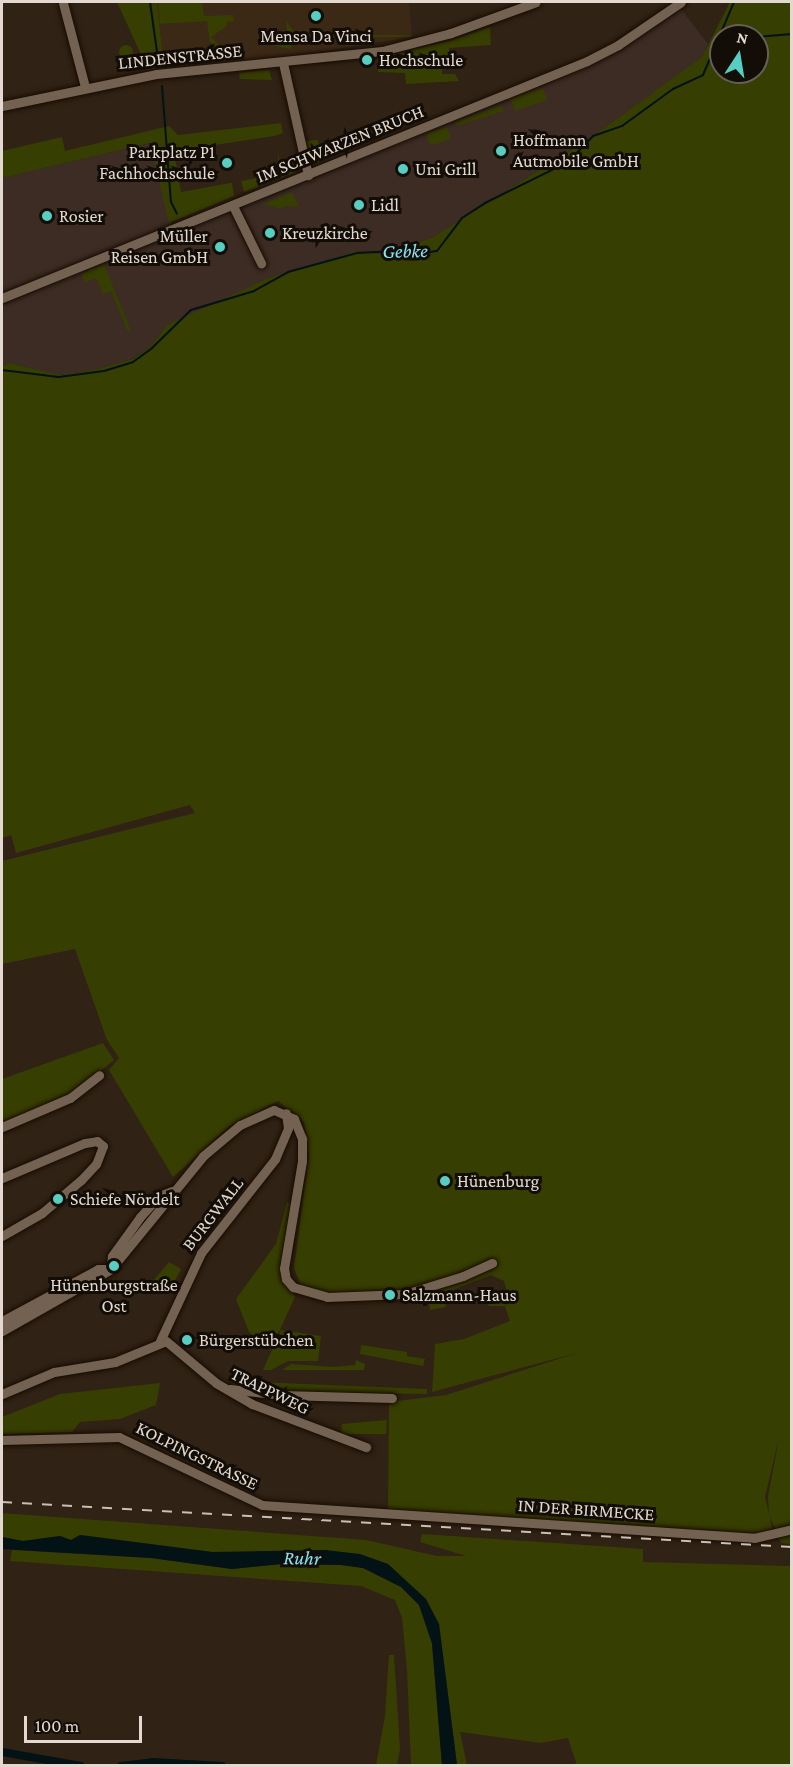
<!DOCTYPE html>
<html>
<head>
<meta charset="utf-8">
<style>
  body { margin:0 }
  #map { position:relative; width:793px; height:1767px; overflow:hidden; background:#302214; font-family:"Crimson Pro",serif }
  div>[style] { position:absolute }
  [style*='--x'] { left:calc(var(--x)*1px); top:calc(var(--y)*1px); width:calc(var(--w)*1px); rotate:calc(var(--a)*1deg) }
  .commercial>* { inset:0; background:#3c2c23 }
  .built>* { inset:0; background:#3b2916 }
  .green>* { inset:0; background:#373e02; transform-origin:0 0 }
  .round { border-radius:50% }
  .water>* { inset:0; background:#021215 }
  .stream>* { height:2px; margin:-1px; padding:0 1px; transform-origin:1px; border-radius:1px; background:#021215 }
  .canal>* { height:8px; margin:-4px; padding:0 4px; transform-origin:4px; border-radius:4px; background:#021215 }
  .roads { filter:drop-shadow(0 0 2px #170b01) drop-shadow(0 0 2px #170b01) }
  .minor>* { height:9px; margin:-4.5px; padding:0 4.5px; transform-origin:4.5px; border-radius:4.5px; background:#736252 }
  .rail>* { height:2px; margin-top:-1px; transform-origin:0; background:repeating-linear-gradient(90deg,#c9bfb5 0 10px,transparent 0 20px) }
  .dots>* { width:16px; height:16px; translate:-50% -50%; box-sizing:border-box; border:3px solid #130d07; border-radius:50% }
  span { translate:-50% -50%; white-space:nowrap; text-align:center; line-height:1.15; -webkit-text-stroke:6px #130d07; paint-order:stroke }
  .poi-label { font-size:18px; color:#e3d9d0 }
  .left { translate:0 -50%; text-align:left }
  .right { translate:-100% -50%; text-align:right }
  .street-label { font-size:18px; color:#e3d9d0 }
  .water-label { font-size:20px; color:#85e5f5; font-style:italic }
  .frame { position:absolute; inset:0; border:3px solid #e3d9d0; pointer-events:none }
  .north { position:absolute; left:709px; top:24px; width:60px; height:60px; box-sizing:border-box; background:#130d07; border:2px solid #665f57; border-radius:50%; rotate:12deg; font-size:16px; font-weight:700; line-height:24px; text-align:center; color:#e3d9d0 }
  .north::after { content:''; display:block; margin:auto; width:21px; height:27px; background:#57cec1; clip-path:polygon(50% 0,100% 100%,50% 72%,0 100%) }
  .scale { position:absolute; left:24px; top:1716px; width:118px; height:27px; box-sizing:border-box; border:3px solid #e3d9d0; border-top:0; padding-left:8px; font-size:18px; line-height:21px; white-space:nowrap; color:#e3d9d0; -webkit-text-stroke:4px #130d07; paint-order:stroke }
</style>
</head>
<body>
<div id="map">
  <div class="commercial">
    <div style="clip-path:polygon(681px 9px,708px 44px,703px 57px,593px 136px,433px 237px,386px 255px,357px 251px,167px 325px,151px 346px,132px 359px,94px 370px,61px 375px,9px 363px,2px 366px,2px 178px,150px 143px,174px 233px,579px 70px,638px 38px)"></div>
  </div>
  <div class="built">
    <div style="clip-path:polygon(157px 2px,409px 2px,412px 37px,279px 58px,164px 67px)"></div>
  </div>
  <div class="green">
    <div style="clip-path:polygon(117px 2px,157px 2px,164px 67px,148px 70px)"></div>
    <div style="clip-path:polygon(158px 2px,202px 2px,204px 16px,233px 15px,234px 21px,227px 22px,227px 26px,211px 37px,230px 56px,210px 42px,207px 21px,160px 24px)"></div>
    <div style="clip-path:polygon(evenodd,730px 2px,791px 2px,791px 1544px,781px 1543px,769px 1515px,768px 1496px,779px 1438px,765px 1497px,773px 1531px,757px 1536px,388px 1509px,389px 1402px,446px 1395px,577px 1353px,432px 1392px,435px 1344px,464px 1339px,510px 1321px,505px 1306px,489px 1306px,486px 1301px,507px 1291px,504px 1281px,491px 1275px,442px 1294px,446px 1307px,430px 1310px,425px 1284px,403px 1290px,320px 1293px,302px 1288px,294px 1268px,309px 1156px,304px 1122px,278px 1101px,228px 1127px,173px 1177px,109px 1070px,119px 1058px,107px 1040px,75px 949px,2px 964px,2px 861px,195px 813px,190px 805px,16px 853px,11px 835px,2px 838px,2px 366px,9px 363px,61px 375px,94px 370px,133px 359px,151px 346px,167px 325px,269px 278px,357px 251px,386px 255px,433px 237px,593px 136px,702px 57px,730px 2px,721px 36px,757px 36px,757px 72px,721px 72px,721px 36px)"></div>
    <div style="clip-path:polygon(286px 21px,293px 30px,291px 49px,260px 43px,288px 41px)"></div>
    <div style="clip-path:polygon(490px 27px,491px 45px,449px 48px,449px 58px,442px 59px,442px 74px,455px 74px,459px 81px,406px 84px,405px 73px,378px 72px,377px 58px,450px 41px)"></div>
    <div style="left:411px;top:35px;width:2px;height:71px;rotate:90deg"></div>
    <div class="round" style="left:119px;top:45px;width:14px;height:14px"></div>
    <div style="clip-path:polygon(210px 48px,226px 61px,172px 64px,210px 59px)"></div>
    <div style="clip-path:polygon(269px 70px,272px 80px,240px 79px,239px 73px)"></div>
    <div style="left:543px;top:88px;width:13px;height:34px;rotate:72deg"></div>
    <div style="clip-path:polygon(501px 105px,504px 111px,457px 126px,455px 123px)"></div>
    <div style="clip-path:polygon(281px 123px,283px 133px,274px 136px,174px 151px,181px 192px,280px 174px,277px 147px,280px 162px,291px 160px,293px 156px,296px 172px,244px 192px,241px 181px,232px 183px,234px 196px,169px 223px,150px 143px,2px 178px,2px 151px,62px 137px,65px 151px,169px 126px,178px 135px)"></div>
    <div style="left:447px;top:127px;width:12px;height:22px;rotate:70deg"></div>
    <div style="clip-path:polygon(318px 140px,320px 162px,315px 163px,309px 158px,305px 141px)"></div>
    <div style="clip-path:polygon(292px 192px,299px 207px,283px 206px,282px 209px,263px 204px)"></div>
    <div style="clip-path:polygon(104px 264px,131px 331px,128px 332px,111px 291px,103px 294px,96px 278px,85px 282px,81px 274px)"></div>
    <div style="clip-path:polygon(103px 1043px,114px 1060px,70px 1096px,2px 1124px,2px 1079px)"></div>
    <div style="clip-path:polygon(287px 1202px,294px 1205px,283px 1281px,295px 1297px,271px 1349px,249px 1332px,236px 1299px,276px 1244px)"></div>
    <div style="clip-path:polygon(169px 1262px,181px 1269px,170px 1291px,153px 1281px)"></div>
    <div style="clip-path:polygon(281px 1330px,321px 1336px,318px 1361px,288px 1361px,271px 1370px,263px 1370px)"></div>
    <div style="clip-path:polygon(361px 1345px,407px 1352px,407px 1356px,425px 1359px,423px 1366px,360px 1354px)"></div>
    <div style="clip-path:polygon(356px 1360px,365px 1364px,364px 1370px,282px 1370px,291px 1364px,333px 1367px,355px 1365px)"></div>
    <div style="clip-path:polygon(257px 1382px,427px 1389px,427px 1394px,287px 1392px,233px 1387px,232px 1383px)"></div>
    <div style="clip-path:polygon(160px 1383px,156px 1405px,120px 1419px,80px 1422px,72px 1432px,2px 1434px,2px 1417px,60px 1394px)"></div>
    <div style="clip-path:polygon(387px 1420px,386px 1434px,341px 1434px,342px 1424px)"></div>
    <div style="clip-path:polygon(2px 1513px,366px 1540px,437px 1556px,466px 1556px,420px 1542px,422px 1534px,643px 1549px,643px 1562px,791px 1566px,791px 1765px,577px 1765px,568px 1738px,541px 1743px,460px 1732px,467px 1765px,457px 1765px,439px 1624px,388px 1564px,212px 1552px,80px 1535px,71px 1540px,60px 1536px,23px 1541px,2px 1537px)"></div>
    <div style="clip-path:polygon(12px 1550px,151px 1558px,232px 1569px,281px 1564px,341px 1565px,363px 1568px,401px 1587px,419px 1605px,432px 1644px,442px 1765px,411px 1765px,407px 1670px,402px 1618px,395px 1600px,361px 1586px,10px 1561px)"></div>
    <div style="clip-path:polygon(389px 1655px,394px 1655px,400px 1749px,397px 1765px,376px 1765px,385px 1716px)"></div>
  </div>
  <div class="water">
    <div style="clip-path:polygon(80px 1535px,212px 1552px,325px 1550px,360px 1554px,388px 1564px,426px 1599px,439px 1624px,457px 1765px,442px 1765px,432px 1643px,419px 1605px,401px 1587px,363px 1568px,341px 1565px,282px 1564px,232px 1569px,151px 1558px,2px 1549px,2px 1537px,23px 1541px,60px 1536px,71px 1540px)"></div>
  </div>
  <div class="stream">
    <div style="--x:150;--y:2;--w:65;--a:82"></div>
    <div style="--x:757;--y:37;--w:35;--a:-5"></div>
    <div style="--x:162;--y:86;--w:116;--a:85.6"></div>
    <div style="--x:171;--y:202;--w:13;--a:63"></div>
    <div style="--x:2;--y:370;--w:57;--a:7"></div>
    <div style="--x:59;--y:377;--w:45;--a:-7.6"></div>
    <div style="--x:104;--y:371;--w:30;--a:-17"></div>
    <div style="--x:133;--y:362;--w:24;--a:-36"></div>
    <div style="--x:152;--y:348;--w:54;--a:-44.3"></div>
    <div style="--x:191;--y:310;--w:66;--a:-16.8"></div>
    <div style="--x:254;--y:291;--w:39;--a:-29"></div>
    <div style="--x:288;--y:272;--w:72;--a:-15.4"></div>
    <div style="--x:357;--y:253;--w:33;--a:-3"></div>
    <div style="--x:390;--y:251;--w:21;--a:11"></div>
    <div style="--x:411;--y:255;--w:26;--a:-9"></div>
    <div style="--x:437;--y:251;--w:41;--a:-52.9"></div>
    <div style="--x:462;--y:218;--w:27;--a:-33"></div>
    <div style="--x:485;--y:203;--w:93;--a:-26.3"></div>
    <div style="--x:568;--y:162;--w:36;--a:-46"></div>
    <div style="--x:593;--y:136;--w:31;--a:-19"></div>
    <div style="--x:622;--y:126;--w:63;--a:-36"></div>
    <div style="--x:673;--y:89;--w:33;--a:-25"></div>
    <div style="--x:703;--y:75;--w:79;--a:-67"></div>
  </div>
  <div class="canal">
    <div style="--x:2;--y:1752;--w:80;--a:10"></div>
    <div style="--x:121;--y:1766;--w:32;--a:-7"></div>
    <div style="--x:153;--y:1762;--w:69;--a:3.3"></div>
  </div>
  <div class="roads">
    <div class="minor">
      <div style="--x:63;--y:3;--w:87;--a:75.3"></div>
      <div style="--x:283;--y:63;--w:115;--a:77.4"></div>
      <div style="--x:2;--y:106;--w:157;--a:-11.7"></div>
      <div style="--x:156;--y:74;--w:227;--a:-5.8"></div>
      <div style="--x:382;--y:51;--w:71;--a:-14.6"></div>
      <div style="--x:451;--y:33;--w:90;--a:-20"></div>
      <div style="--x:233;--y:206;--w:64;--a:63.8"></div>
      <div style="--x:2;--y:298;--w:631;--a:-22.05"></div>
      <div style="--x:587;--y:61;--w:35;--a:-27"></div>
      <div style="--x:618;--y:45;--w:76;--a:-34.3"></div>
      <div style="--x:2;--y:1127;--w:74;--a:-23.1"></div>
      <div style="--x:70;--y:1098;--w:37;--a:-38"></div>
      <div style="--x:2;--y:1178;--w:90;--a:-22.9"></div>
      <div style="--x:85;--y:1143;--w:12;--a:-9"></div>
      <div style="--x:97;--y:1141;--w:8;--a:40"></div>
      <div style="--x:103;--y:1146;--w:19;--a:111"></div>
      <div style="--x:96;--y:1164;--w:22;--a:133"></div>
      <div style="--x:81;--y:1180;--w:51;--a:139.8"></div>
      <div style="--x:42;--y:1213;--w:46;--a:150.1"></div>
      <div style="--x:2;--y:1321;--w:109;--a:-28.4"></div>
      <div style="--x:98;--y:1269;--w:13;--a:0"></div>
      <div style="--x:111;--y:1269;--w:13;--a:-86"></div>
      <div style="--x:112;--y:1256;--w:48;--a:-54.3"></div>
      <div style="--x:140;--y:1217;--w:28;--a:-48"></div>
      <div style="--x:159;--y:1196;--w:14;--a:-21"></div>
      <div style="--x:2;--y:1331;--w:125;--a:-29.6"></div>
      <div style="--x:111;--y:1269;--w:146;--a:-50.8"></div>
      <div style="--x:203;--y:1156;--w:48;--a:-40"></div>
      <div style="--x:240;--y:1125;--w:37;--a:-24"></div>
      <div style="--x:274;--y:1110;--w:22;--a:24"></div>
      <div style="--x:294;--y:1119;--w:22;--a:68"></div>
      <div style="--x:302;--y:1139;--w:22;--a:90"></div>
      <div style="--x:302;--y:1161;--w:109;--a:99.5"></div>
      <div style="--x:284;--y:1268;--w:11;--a:80"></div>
      <div style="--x:286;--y:1279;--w:11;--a:49"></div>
      <div style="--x:293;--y:1287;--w:35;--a:16"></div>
      <div style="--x:327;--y:1297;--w:78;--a:-2.2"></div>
      <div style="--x:405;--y:1294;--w:61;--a:-17.2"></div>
      <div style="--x:463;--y:1276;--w:32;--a:-24"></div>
      <div style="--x:160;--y:1341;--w:97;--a:-65"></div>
      <div style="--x:201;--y:1253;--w:120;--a:-51.8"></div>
      <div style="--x:275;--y:1159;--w:34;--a:-67"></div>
      <div style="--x:288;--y:1128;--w:15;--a:-98"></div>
      <div style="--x:230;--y:1389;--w:52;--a:6.6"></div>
      <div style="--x:282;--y:1395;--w:110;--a:1.6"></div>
      <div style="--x:2;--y:1394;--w:56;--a:-22.9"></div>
      <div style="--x:54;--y:1372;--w:62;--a:-9.3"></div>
      <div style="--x:115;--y:1362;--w:55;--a:-22.4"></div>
      <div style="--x:166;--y:1341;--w:65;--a:40"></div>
      <div style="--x:216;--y:1383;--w:42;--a:30.3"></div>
      <div style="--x:252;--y:1404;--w:122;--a:20.7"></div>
      <div style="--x:2;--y:1440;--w:117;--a:-1.5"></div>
      <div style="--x:119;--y:1437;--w:158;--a:25.4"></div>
      <div style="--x:262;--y:1505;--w:493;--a:3.8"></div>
      <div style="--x:754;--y:1538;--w:39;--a:-13"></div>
    </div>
  </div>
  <div class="rail">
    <div style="--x:2;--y:1502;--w:791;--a:3.26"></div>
  </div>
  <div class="dots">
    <div style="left:316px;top:16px;background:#57cec1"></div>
    <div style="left:367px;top:60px;background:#57cec1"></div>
    <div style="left:501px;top:151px;background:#57cec1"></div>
    <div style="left:227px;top:163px;background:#57cec1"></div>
    <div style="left:403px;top:169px;background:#57cec1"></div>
    <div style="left:359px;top:205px;background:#57cec1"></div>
    <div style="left:47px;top:216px;background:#57cec1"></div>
    <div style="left:270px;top:233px;background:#57cec1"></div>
    <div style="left:220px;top:247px;background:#57cec1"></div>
    <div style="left:445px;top:1181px;background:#57cec1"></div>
    <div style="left:58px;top:1199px;background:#57cec1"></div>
    <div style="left:114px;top:1266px;background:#57cec1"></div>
    <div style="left:390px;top:1295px;background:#57cec1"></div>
    <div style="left:187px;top:1340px;background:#57cec1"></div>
  </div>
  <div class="poi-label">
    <span style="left:316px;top:36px">Mensa Da Vinci</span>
    <span class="left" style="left:379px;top:60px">Hochschule</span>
    <span class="left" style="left:513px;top:151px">Hoffmann<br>Autmobile GmbH</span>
    <span class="right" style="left:215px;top:163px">Parkplatz P1<br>Fachhochschule</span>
    <span class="left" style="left:415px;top:169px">Uni Grill</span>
    <span class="left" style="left:371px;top:205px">Lidl</span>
    <span class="left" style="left:59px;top:216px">Rosier</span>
    <span class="left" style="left:282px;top:233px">Kreuzkirche</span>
    <span class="right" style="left:208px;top:247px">Müller<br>Reisen GmbH</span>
    <span class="left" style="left:457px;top:1181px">Hünenburg</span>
    <span class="left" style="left:70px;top:1199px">Schiefe Nördelt</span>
    <span style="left:114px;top:1296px">Hünenburgstraße<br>Ost</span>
    <span class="left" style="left:402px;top:1295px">Salzmann-Haus</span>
    <span class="left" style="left:199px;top:1340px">Bürgerstübchen</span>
  </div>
  <div class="street-label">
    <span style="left:180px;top:57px;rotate:-6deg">LINDENSTRASSE</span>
    <span style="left:340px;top:144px;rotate:-22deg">IM SCHWARZEN BRUCH</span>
    <span style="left:213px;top:1214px;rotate:-52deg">BURGWALL</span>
    <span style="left:270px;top:1391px;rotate:26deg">TRAPPWEG</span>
    <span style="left:197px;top:1456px;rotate:26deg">KOLPINGSTRASSE</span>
    <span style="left:586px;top:1510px;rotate:4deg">IN DER BIRMECKE</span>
  </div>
  <div class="water-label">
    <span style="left:405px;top:251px;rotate:-1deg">Gebke</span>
    <span style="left:302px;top:1558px;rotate:1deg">Ruhr</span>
  </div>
  <div class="frame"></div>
  <div class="north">N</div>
  <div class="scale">100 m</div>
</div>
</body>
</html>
